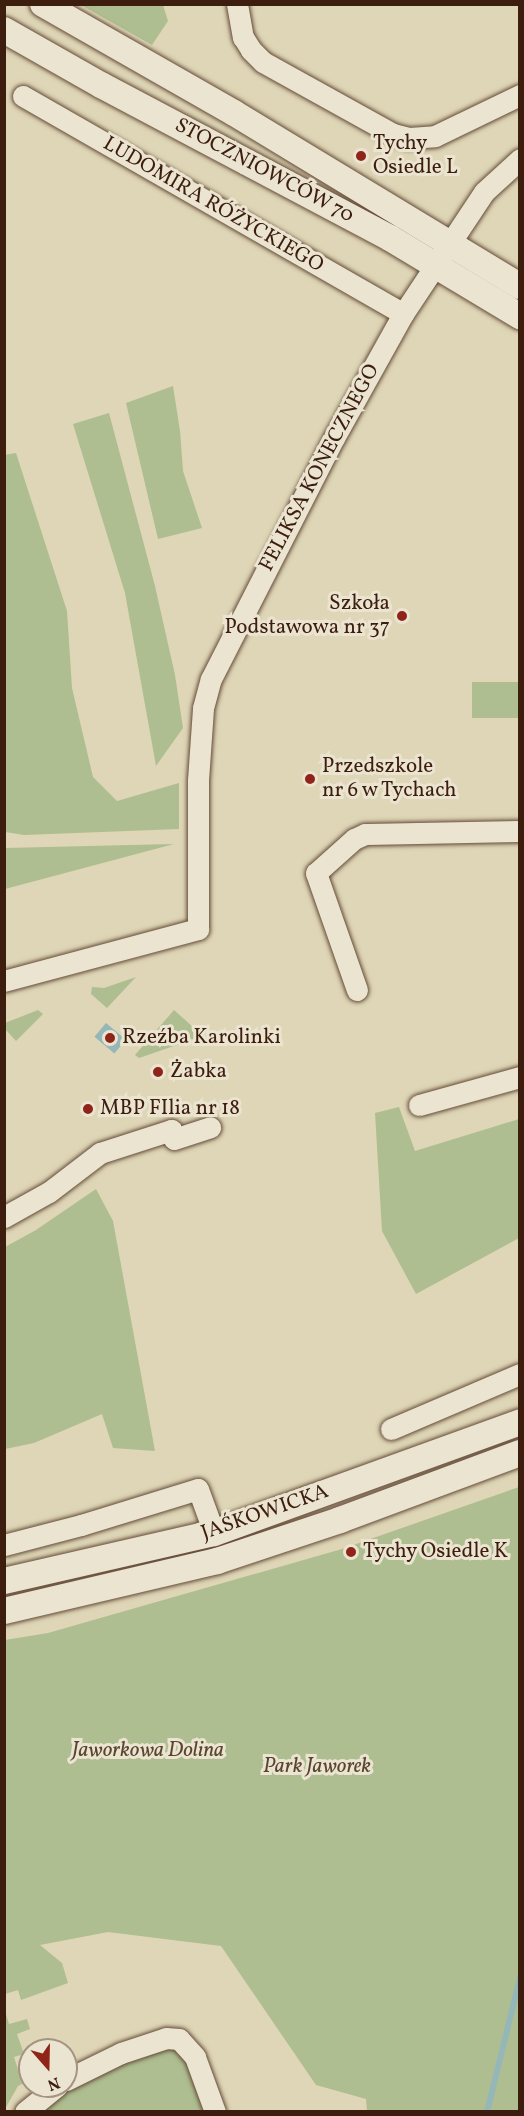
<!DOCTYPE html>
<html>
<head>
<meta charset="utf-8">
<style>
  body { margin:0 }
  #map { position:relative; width:524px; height:2116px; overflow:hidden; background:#ded6b6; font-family:Vollkorn,serif }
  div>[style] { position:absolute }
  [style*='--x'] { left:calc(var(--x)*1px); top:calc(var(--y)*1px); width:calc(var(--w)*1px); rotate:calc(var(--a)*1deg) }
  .green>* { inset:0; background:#aebe91; transform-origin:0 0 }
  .water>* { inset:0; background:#95b7b7; transform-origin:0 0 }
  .stream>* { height:6px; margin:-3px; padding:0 3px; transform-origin:3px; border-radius:3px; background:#95b7b7 }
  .roads { filter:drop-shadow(0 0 2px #654b38) drop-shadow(0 0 2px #654b38) }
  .minor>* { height:21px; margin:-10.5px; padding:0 10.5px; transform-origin:10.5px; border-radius:10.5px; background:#eae4d0 }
  .tertiary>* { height:26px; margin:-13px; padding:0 13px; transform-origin:13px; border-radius:13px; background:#eae4d0 }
  .dots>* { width:16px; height:16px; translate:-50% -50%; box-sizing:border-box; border:3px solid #eae4d0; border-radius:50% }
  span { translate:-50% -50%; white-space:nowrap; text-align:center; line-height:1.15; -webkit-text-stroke:6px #eae4d0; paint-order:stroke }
  .poi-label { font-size:21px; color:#3d1d0e }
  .left { translate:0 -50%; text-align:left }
  .right { translate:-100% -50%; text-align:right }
  .street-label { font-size:21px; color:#3d1d0e }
  .park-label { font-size:21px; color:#59452f; font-style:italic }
  .frame { position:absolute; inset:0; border:6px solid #3d1d0e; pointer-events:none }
  .north { position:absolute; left:18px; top:2038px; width:60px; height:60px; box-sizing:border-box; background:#eae4d0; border:2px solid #a59482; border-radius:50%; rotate:160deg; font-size:16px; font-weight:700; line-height:24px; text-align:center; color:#3d1d0e }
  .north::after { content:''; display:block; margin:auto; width:21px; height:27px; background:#8f2418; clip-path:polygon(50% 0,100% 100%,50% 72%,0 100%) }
</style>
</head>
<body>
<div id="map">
  <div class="green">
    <div style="clip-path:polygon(81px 5px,163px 5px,168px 21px,152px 45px)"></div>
    <div style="clip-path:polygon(173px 386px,180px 431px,183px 471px,202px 528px,158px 539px,126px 403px)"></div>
    <div style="clip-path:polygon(109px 413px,155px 586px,175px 675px,183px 728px,156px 766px,125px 593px,73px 424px)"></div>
    <div style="clip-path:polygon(16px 453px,67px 611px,72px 688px,93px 777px,117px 801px,179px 783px,179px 829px,24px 835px,5px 832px,4px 455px)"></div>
    <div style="left:519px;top:682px;width:36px;height:47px;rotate:90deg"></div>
    <div style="clip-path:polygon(174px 844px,5px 889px,5px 848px)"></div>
    <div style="clip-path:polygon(136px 977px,107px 1008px,91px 994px,92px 987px,104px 988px)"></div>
    <div style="clip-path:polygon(38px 1010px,43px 1014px,16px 1041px,5px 1029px,5px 1023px)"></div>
    <div style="clip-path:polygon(174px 1010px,203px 1036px,139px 1058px,135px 1055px)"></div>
    <div style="clip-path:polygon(399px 1107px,415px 1151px,519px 1119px,519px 1238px,416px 1294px,382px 1231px,375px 1113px)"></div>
    <div style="clip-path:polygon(96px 1189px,113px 1221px,155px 1451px,113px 1448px,102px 1414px,34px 1443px,5px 1449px,5px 1247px,36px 1230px)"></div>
    <div style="clip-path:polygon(519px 1487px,519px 2111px,367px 2111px,366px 2099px,316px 2085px,221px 1946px,108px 1932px,40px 1945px,62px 1963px,68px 1983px,21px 2000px,18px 1990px,5px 1994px,5px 1640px,48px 1633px,342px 1549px)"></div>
    <div style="clip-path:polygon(5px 2011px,9px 2024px,27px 2019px,30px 2029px,17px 2034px,24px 2054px,14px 2057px,20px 2076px,29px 2073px,30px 2080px,18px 2086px,5px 2109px)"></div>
    <div style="clip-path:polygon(164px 2042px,183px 2053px,206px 2112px,30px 2112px,39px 2103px)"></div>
  </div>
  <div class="water">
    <div style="left:106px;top:1023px;width:26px;height:18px;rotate:40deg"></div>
  </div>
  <div class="stream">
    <div style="--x:487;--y:2112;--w:138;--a:-76.2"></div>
  </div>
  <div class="roads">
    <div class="minor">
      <div style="--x:237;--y:4;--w:34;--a:80"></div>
      <div style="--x:243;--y:37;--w:15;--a:58"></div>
      <div style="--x:251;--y:50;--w:17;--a:45"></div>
      <div style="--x:263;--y:62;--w:149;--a:29"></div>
      <div style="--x:393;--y:134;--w:16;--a:14"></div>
      <div style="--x:409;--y:138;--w:26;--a:-4"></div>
      <div style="--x:435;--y:136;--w:94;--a:-25.8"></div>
      <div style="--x:23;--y:96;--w:438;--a:29.8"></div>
      <div style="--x:4;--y:981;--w:201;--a:-15"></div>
      <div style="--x:198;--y:929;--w:149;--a:-90"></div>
      <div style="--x:198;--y:780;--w:72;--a:-86"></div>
      <div style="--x:203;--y:708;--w:30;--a:-75"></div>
      <div style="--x:211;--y:679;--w:271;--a:-63"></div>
      <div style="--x:334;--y:438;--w:142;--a:-60.9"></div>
      <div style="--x:403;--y:314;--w:146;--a:-56.4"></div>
      <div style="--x:484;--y:192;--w:49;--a:-42.5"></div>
      <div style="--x:357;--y:990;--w:124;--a:-109.3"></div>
      <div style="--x:316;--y:873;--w:51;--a:-41.8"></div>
      <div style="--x:354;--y:839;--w:12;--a:-24"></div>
      <div style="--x:365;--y:834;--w:155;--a:-1.1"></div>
      <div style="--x:419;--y:1105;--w:105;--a:-15.5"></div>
      <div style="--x:4;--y:1217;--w:51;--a:-29.1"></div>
      <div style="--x:49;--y:1192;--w:64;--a:-37.4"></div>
      <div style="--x:100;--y:1153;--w:75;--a:-17.9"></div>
      <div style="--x:171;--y:1130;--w:9;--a:72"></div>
      <div style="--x:174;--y:1139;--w:38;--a:-18"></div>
      <div style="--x:391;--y:1429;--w:140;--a:-23.1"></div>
      <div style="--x:4;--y:1545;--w:80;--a:-14.6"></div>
      <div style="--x:81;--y:1525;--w:122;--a:-17.1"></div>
      <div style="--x:198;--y:1489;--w:47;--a:70"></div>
      <div style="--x:66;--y:2080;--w:61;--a:-26.1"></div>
      <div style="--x:121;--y:2053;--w:47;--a:-18.4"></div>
      <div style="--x:166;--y:2038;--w:13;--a:4"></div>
      <div style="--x:179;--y:2039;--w:24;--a:48"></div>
      <div style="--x:195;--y:2057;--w:59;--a:70"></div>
      <div style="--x:25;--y:2112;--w:41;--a:-39.1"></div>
    </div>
    <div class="tertiary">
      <div style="--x:43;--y:4;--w:220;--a:29.7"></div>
      <div style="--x:234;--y:113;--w:334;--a:31.2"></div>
      <div style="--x:4;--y:30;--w:112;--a:29.6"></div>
      <div style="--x:101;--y:85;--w:327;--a:27.9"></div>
      <div style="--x:390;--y:238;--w:152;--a:31"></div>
      <div style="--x:4;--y:1581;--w:215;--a:-12.9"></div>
      <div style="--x:214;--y:1533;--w:326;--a:-19.9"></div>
      <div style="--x:4;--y:1611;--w:219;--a:-13.2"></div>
      <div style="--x:217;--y:1561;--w:130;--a:-18.4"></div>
      <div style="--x:340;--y:1520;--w:192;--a:-20.4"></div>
    </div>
  </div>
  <div class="dots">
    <div style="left:361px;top:156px;background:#8f2418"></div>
    <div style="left:402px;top:616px;background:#8f2418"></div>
    <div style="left:310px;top:779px;background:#8f2418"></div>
    <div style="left:110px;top:1038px;background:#8f2418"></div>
    <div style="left:158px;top:1072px;background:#8f2418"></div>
    <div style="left:88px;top:1109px;background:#8f2418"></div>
    <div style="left:351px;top:1552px;background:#8f2418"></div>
  </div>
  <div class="poi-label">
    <span class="left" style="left:373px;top:156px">Tychy<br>Osiedle L</span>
    <span class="right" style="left:390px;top:616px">Szkoła<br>Podstawowa nr 37</span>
    <span class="left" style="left:322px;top:779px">Przedszkole<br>nr 6 w Tychach</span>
    <span class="left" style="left:122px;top:1038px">Rzeźba Karolinki</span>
    <span class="left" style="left:170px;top:1072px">Żabka</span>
    <span class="left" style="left:100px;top:1109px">MBP FIlia nr 18</span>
    <span class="left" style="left:363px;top:1552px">Tychy Osiedle K</span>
  </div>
  <div class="street-label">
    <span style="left:264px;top:171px;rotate:28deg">STOCZNIOWCÓW 70</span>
    <span style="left:213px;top:205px;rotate:30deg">LUDOMIRA RÓŻYCKIEGO</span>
    <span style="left:320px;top:468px;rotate:-62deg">FELIKSA KONECZNEGO</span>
    <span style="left:265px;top:1513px;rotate:-19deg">JAŚKOWICKA</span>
  </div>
  <div class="park-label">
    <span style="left:148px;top:1751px">Jaworkowa Dolina</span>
    <span style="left:317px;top:1767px">Park Jaworek</span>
  </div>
  <div class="frame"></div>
  <div class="north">N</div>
</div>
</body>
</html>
